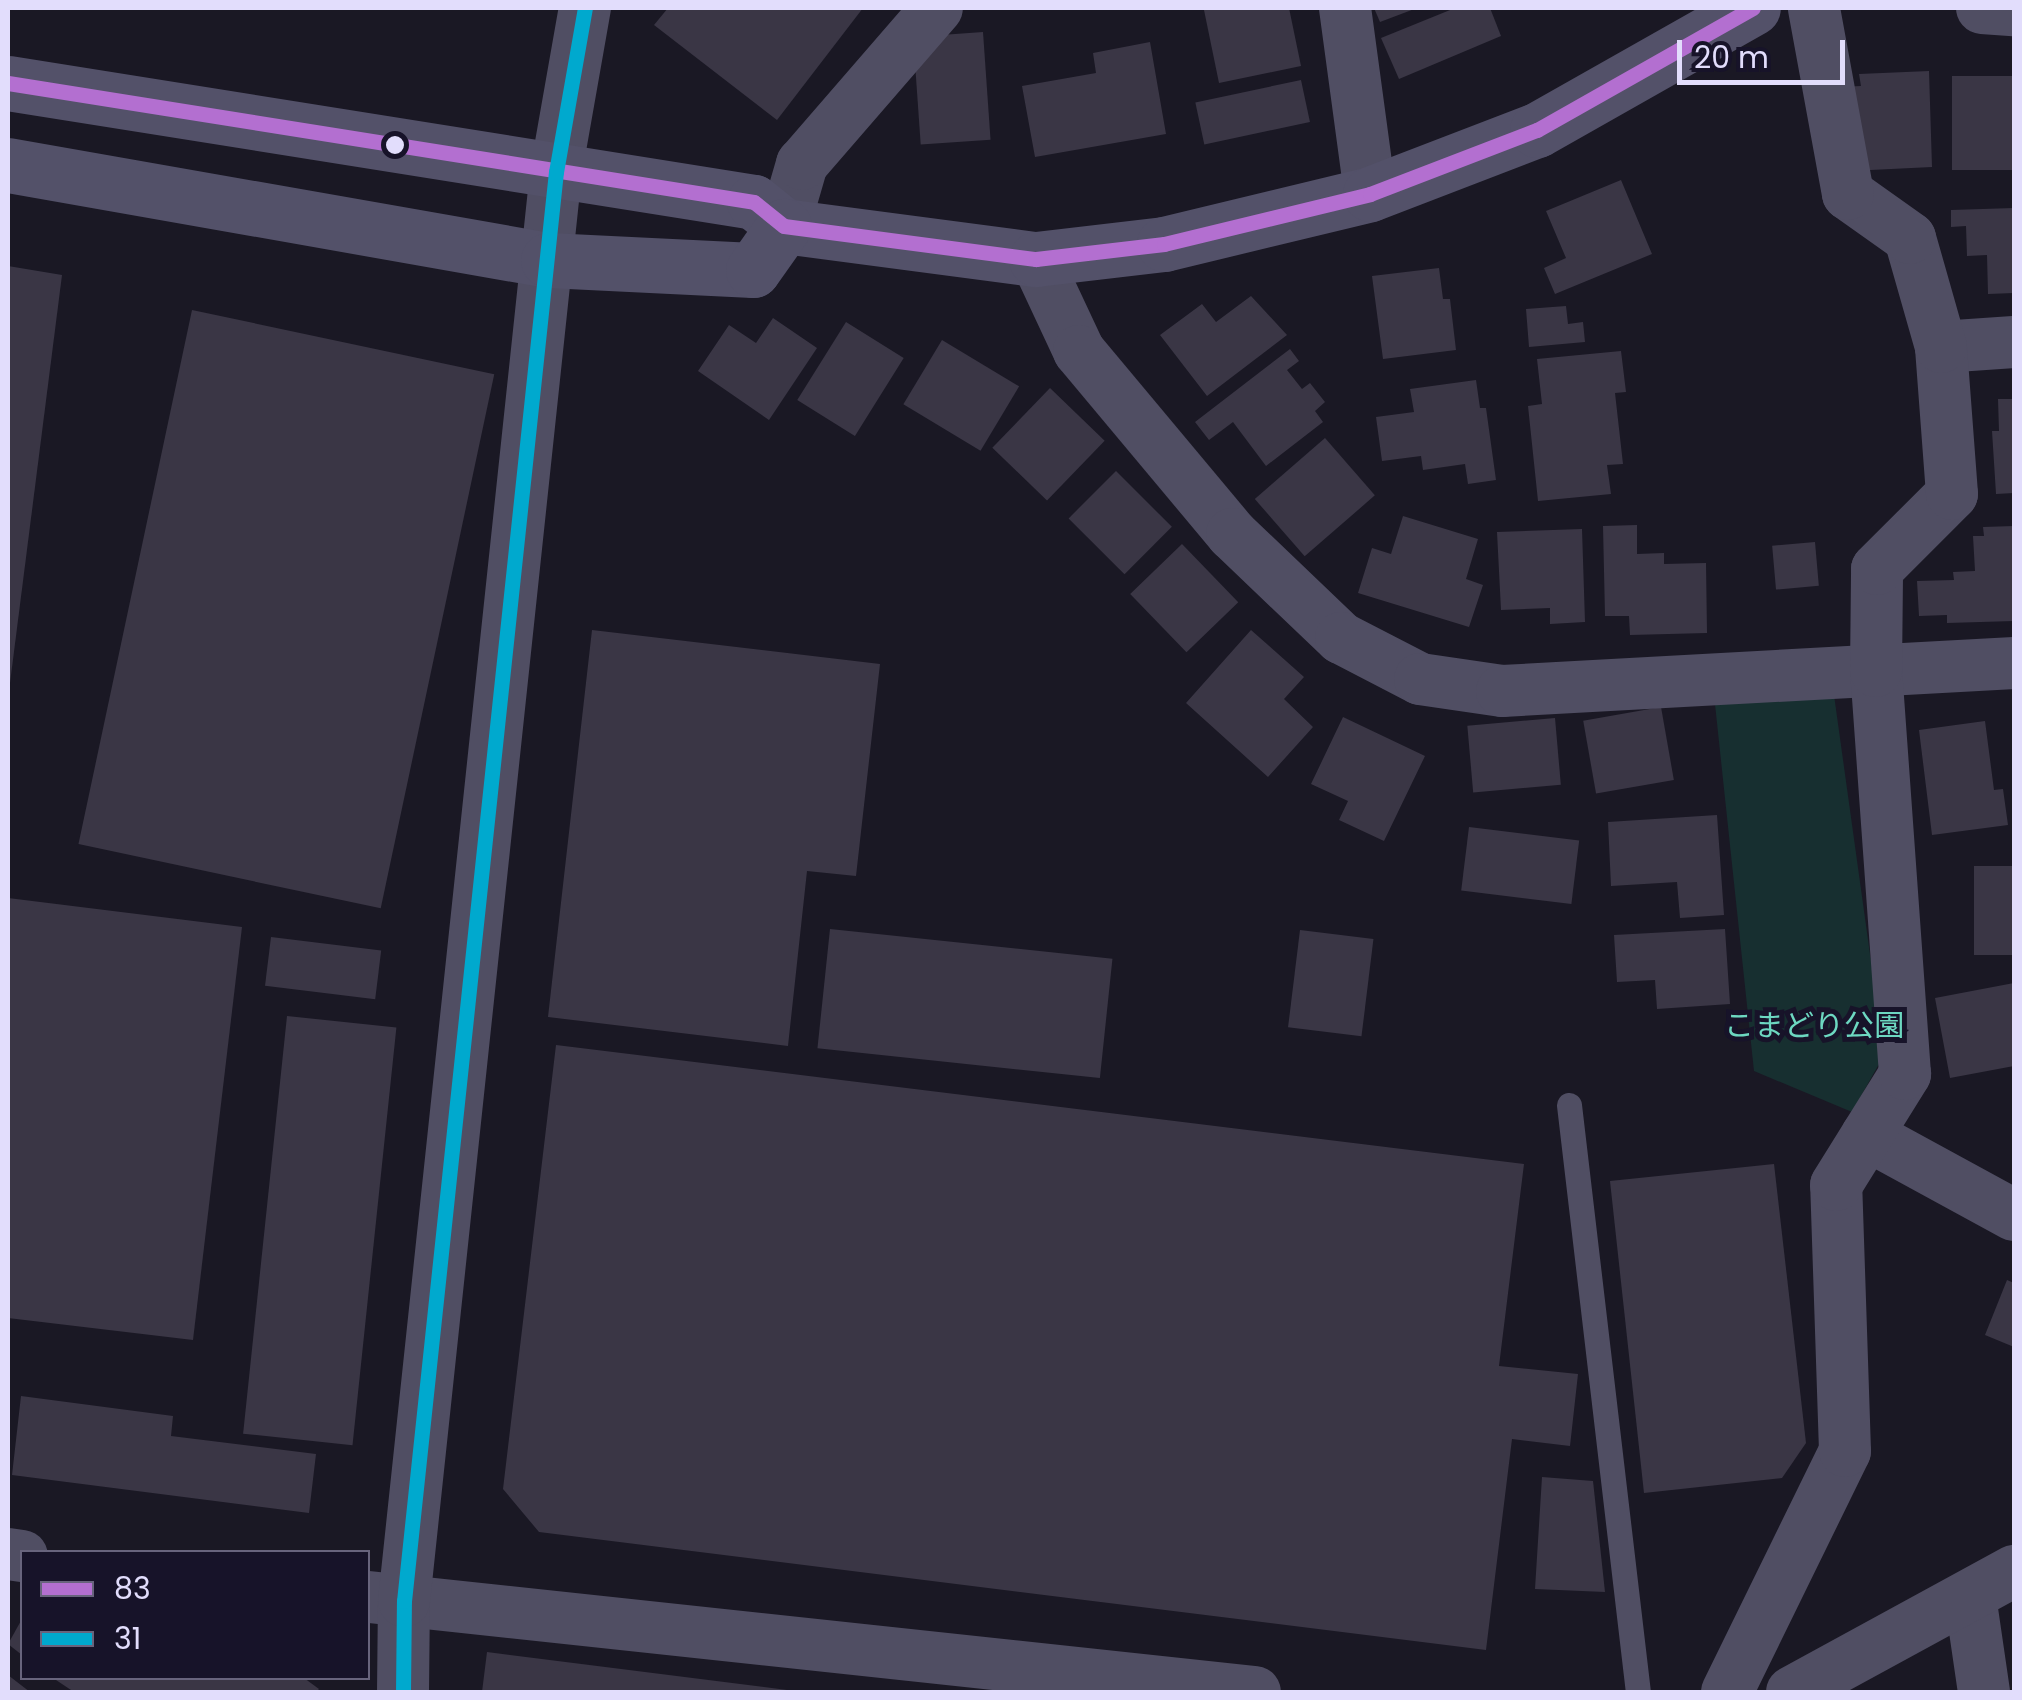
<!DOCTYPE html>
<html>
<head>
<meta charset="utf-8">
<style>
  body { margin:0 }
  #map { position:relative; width:2022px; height:1700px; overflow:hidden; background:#1a1824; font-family:Poppins,"Noto Sans JP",sans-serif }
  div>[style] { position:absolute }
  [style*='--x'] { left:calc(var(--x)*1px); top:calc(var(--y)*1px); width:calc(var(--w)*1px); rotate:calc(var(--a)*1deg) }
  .green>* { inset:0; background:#172f30 }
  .building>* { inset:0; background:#3a3645; transform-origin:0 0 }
  .lane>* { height:25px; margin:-12.5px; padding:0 12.5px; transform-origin:12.5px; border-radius:12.5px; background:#504e63 }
  .street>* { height:52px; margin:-26px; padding:0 26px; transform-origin:26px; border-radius:26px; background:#504e63 }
  .secondary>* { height:55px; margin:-27.5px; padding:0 27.5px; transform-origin:27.5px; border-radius:27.5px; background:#535169 }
  .bus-1>* { height:15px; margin:-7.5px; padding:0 7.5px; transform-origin:7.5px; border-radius:7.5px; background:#b36fd0 }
  .bus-2>* { height:15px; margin:-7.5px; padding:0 7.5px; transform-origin:7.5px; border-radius:7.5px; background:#00a9ce }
  .dots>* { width:28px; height:28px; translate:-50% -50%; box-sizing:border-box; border:5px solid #171329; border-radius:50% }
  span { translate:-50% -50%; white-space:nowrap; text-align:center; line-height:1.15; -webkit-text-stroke:10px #171329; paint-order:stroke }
  .park-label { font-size:30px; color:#6dd8c1 }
  .frame { position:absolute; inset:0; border:10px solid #e2ddfc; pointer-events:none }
  .legend { position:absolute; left:20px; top:1550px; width:350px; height:130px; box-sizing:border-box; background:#171329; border:2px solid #68647d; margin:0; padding:12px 18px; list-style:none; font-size:30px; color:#e2ddfc }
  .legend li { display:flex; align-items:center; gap:20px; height:50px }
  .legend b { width:50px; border:2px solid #68647d }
  .scale { position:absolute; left:1677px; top:40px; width:168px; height:45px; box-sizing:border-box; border:5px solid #e2ddfc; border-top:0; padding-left:12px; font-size:30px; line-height:35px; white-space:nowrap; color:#e2ddfc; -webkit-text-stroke:8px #171329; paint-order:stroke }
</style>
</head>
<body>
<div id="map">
  <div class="green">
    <div style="clip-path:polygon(1834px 695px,1884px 1055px,1852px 1112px,1754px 1071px,1715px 704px)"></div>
  </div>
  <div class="building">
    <div style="clip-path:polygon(668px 8px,863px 8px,777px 120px,654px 25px)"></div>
    <div style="clip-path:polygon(1215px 8px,1289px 8px,1301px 66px,1219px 83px,1204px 10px)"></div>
    <div style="clip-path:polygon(1374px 8px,1417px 8px,1380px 22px)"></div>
    <div style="clip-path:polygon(1455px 8px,1490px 8px,1501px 36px,1399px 79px,1381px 38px)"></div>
    <div style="left:983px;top:32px;width:108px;height:70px;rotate:86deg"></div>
    <div style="clip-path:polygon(1150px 42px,1166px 134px,1035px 157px,1022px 86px,1096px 73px,1093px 53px)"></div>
    <div style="clip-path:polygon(1929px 71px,1932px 167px,1850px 171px,1839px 87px,1861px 86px,1859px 74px)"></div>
    <div style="left:2014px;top:76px;width:94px;height:62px;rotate:90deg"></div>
    <div style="left:1301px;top:80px;width:43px;height:108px;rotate:78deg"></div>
    <div style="clip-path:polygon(1621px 180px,1652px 254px,1555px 294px,1544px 268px,1566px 258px,1546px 211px)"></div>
    <div style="clip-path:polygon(2014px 208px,2014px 293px,1988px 294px,1987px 255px,1967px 256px,1966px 226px,1951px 227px,1951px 210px)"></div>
    <div style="clip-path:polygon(8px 266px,62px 275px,10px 683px,8px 683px)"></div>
    <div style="clip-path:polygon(1439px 268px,1443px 299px,1450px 299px,1456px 350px,1383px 359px,1372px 276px)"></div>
    <div style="clip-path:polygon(1251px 296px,1287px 335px,1207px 396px,1160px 335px,1202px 304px,1216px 322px)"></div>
    <div style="clip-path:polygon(1566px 306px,1568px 324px,1583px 322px,1585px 342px,1529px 347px,1526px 309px)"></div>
    <div style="left:192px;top:310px;width:309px;height:546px;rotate:12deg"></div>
    <div style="clip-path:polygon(773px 318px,817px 348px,769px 420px,698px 371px,729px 325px,756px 343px)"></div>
    <div style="left:846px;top:322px;width:68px;height:92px;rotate:32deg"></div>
    <div style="left:942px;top:340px;width:90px;height:75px;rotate:31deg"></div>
    <div style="clip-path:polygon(1290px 349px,1299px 361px,1287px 370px,1302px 389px,1310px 383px,1325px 402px,1315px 411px,1323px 422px,1266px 466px,1233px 422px,1209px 440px,1195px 422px)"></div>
    <div style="clip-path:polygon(1621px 351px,1626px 392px,1615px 393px,1623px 464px,1607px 465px,1611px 494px,1538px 501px,1528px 406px,1542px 404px,1537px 359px)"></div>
    <div style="clip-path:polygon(1476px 380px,1480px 408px,1486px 408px,1496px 480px,1468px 484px,1465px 464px,1423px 470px,1421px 456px,1382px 461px,1376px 417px,1414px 412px,1410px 389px)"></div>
    <div style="left:1050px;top:388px;width:76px;height:83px;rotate:44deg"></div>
    <div style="clip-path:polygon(1998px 399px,2014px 399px,2014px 493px,1996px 494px,1992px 431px,1999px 431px)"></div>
    <div style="left:1325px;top:438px;width:76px;height:93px;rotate:49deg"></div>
    <div style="left:1116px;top:471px;width:79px;height:67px;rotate:45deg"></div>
    <div style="clip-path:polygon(1403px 516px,1478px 539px,1466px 579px,1483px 585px,1469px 627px,1358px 593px,1372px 548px,1391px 554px)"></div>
    <div style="clip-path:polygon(1637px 525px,1637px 554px,1664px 553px,1664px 564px,1706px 563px,1707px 633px,1630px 635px,1629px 616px,1605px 616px,1603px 526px)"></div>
    <div style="clip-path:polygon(2014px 526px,2014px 621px,1947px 623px,1947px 615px,1919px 616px,1917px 581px,1954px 580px,1953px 572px,1975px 571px,1973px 536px,1984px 536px,1983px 527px)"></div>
    <div style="clip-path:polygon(1582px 529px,1585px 622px,1550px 624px,1550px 608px,1501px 610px,1497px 532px)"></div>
    <div style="left:1815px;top:542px;width:44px;height:43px;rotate:85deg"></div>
    <div style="left:1182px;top:544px;width:81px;height:72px;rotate:46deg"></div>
    <div style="clip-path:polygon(592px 630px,880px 664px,856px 876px,807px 871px,788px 1046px,548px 1017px)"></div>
    <div style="clip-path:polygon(1251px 630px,1304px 677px,1284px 699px,1313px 727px,1268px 777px,1186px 703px)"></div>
    <div style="left:1661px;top:707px;width:74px;height:79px;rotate:80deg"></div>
    <div style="clip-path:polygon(1343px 717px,1425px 756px,1384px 841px,1339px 820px,1348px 801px,1311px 784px)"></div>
    <div style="left:1555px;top:718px;width:67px;height:88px;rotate:85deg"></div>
    <div style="clip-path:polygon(1985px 721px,1994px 790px,2003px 789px,2008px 825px,1932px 835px,1919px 730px)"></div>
    <div style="clip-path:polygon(1717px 815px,1724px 915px,1680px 918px,1677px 882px,1611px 886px,1608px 822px)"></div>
    <div style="left:1469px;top:827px;width:111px;height:64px;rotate:7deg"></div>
    <div style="left:2014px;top:866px;width:89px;height:40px;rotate:90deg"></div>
    <div style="clip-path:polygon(8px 898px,242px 927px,193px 1340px,8px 1318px)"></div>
    <div style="left:830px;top:929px;width:284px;height:120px;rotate:6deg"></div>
    <div style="clip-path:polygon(1725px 929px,1730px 1004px,1657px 1009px,1655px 980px,1617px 982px,1614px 935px)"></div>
    <div style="left:1300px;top:930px;width:74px;height:98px;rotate:7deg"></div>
    <div style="left:271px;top:937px;width:111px;height:49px;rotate:7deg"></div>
    <div style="clip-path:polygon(2014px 983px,2014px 1066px,1950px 1078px,1935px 998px)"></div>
    <div style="left:287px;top:1016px;width:110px;height:420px;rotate:6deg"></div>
    <div style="clip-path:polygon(556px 1045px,1524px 1164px,1499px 1366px,1578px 1374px,1570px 1446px,1512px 1439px,1486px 1650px,539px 1532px,503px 1489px)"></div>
    <div style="clip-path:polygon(1774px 1164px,1806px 1443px,1782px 1478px,1644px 1493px,1610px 1181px)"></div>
    <div style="clip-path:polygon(2007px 1280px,2014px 1283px,2014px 1347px,1985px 1335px)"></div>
    <div style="clip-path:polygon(21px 1396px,173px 1416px,171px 1436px,316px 1454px,309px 1513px,12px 1475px)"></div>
    <div style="clip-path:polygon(1542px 1477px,1593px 1481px,1605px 1592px,1535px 1589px)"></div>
    <div style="clip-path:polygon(22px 1619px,22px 1655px,8px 1644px)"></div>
    <div style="clip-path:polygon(487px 1652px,787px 1690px,787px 1692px,482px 1692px)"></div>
    <div style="clip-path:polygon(8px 1675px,30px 1692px,8px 1692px)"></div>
    <div style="clip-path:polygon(53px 1678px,304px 1678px,319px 1689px,316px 1692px,74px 1692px)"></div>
  </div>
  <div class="lane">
    <div style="--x:1569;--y:1105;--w:591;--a:83.3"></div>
  </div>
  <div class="street">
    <div style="--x:1345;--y:8;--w:188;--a:82.3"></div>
    <div style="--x:1982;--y:8;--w:32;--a:4"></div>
    <div style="--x:784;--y:226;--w:65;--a:-73.8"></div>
    <div style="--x:802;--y:164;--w:206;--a:-49.1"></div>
    <div style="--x:1036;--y:259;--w:102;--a:64.9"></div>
    <div style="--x:1079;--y:351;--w:239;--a:50.1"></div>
    <div style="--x:1232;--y:534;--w:151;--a:43.7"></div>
    <div style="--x:1341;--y:638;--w:89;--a:27.4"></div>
    <div style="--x:1420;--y:679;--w:83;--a:8.3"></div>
    <div style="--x:1502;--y:691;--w:513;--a:-3.13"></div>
    <div style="--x:1941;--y:347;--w:73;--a:-3.9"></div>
    <div style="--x:1867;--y:1135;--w:167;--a:28.6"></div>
    <div style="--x:8;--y:1554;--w:14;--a:8"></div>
    <div style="--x:1970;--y:1596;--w:97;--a:81.7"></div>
    <div style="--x:369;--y:1597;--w:891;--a:6.12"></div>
    <div style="--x:403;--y:1692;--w:91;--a:-89.4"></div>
    <div style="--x:404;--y:1601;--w:1437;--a:-83.93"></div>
    <div style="--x:556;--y:172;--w:167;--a:-80"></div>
    <div style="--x:1727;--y:1692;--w:268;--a:-63.9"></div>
    <div style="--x:1845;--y:1451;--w:266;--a:-91.9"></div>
    <div style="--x:1836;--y:1185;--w:131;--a:-58.1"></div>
    <div style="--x:1905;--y:1074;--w:404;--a:-94.1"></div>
    <div style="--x:1876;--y:671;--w:102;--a:-89.4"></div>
    <div style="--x:1877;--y:569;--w:106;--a:-45"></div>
    <div style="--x:1952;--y:494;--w:147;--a:-94.3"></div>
    <div style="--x:1941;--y:347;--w:113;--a:-105.9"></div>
    <div style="--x:1910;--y:238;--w:76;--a:-144.6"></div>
    <div style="--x:1848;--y:194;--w:189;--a:-100.4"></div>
    <div style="--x:1792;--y:1692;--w:253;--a:-28.6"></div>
  </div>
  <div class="secondary">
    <div style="--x:8;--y:83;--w:755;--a:9.06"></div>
    <div style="--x:754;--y:202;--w:38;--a:39"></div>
    <div style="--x:784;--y:226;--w:254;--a:7.5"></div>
    <div style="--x:1036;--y:259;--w:129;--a:-6.7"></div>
    <div style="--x:1164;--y:244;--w:212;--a:-13.6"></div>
    <div style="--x:1370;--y:194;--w:179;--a:-21"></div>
    <div style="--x:1537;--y:130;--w:248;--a:-29.5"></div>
    <div style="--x:8;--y:165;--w:548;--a:9.98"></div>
    <div style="--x:548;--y:260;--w:205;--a:2.8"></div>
    <div style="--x:753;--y:270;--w:54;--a:-54.8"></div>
  </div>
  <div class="bus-1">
    <div style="--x:8;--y:83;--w:755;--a:9.06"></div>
    <div style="--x:754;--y:202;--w:38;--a:39"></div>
    <div style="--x:784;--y:226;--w:254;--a:7.5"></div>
    <div style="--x:1036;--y:259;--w:129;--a:-6.7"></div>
    <div style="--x:1164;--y:244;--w:212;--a:-13.6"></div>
    <div style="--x:1370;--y:194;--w:179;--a:-21"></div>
    <div style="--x:1537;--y:130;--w:248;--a:-29.5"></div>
  </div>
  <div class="bus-2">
    <div style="--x:403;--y:1692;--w:91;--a:-89.4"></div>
    <div style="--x:404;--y:1601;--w:1437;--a:-83.93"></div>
    <div style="--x:556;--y:172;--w:167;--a:-80"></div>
  </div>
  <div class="dots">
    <div style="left:395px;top:145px;background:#e2ddfc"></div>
  </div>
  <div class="park-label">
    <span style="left:1814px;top:1026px">こまどり公園</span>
  </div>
  <div class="frame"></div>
  <ul class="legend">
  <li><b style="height:12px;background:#b36fd0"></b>83</li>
  <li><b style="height:12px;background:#00a9ce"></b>31</li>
  </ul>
  <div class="scale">20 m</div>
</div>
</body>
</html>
